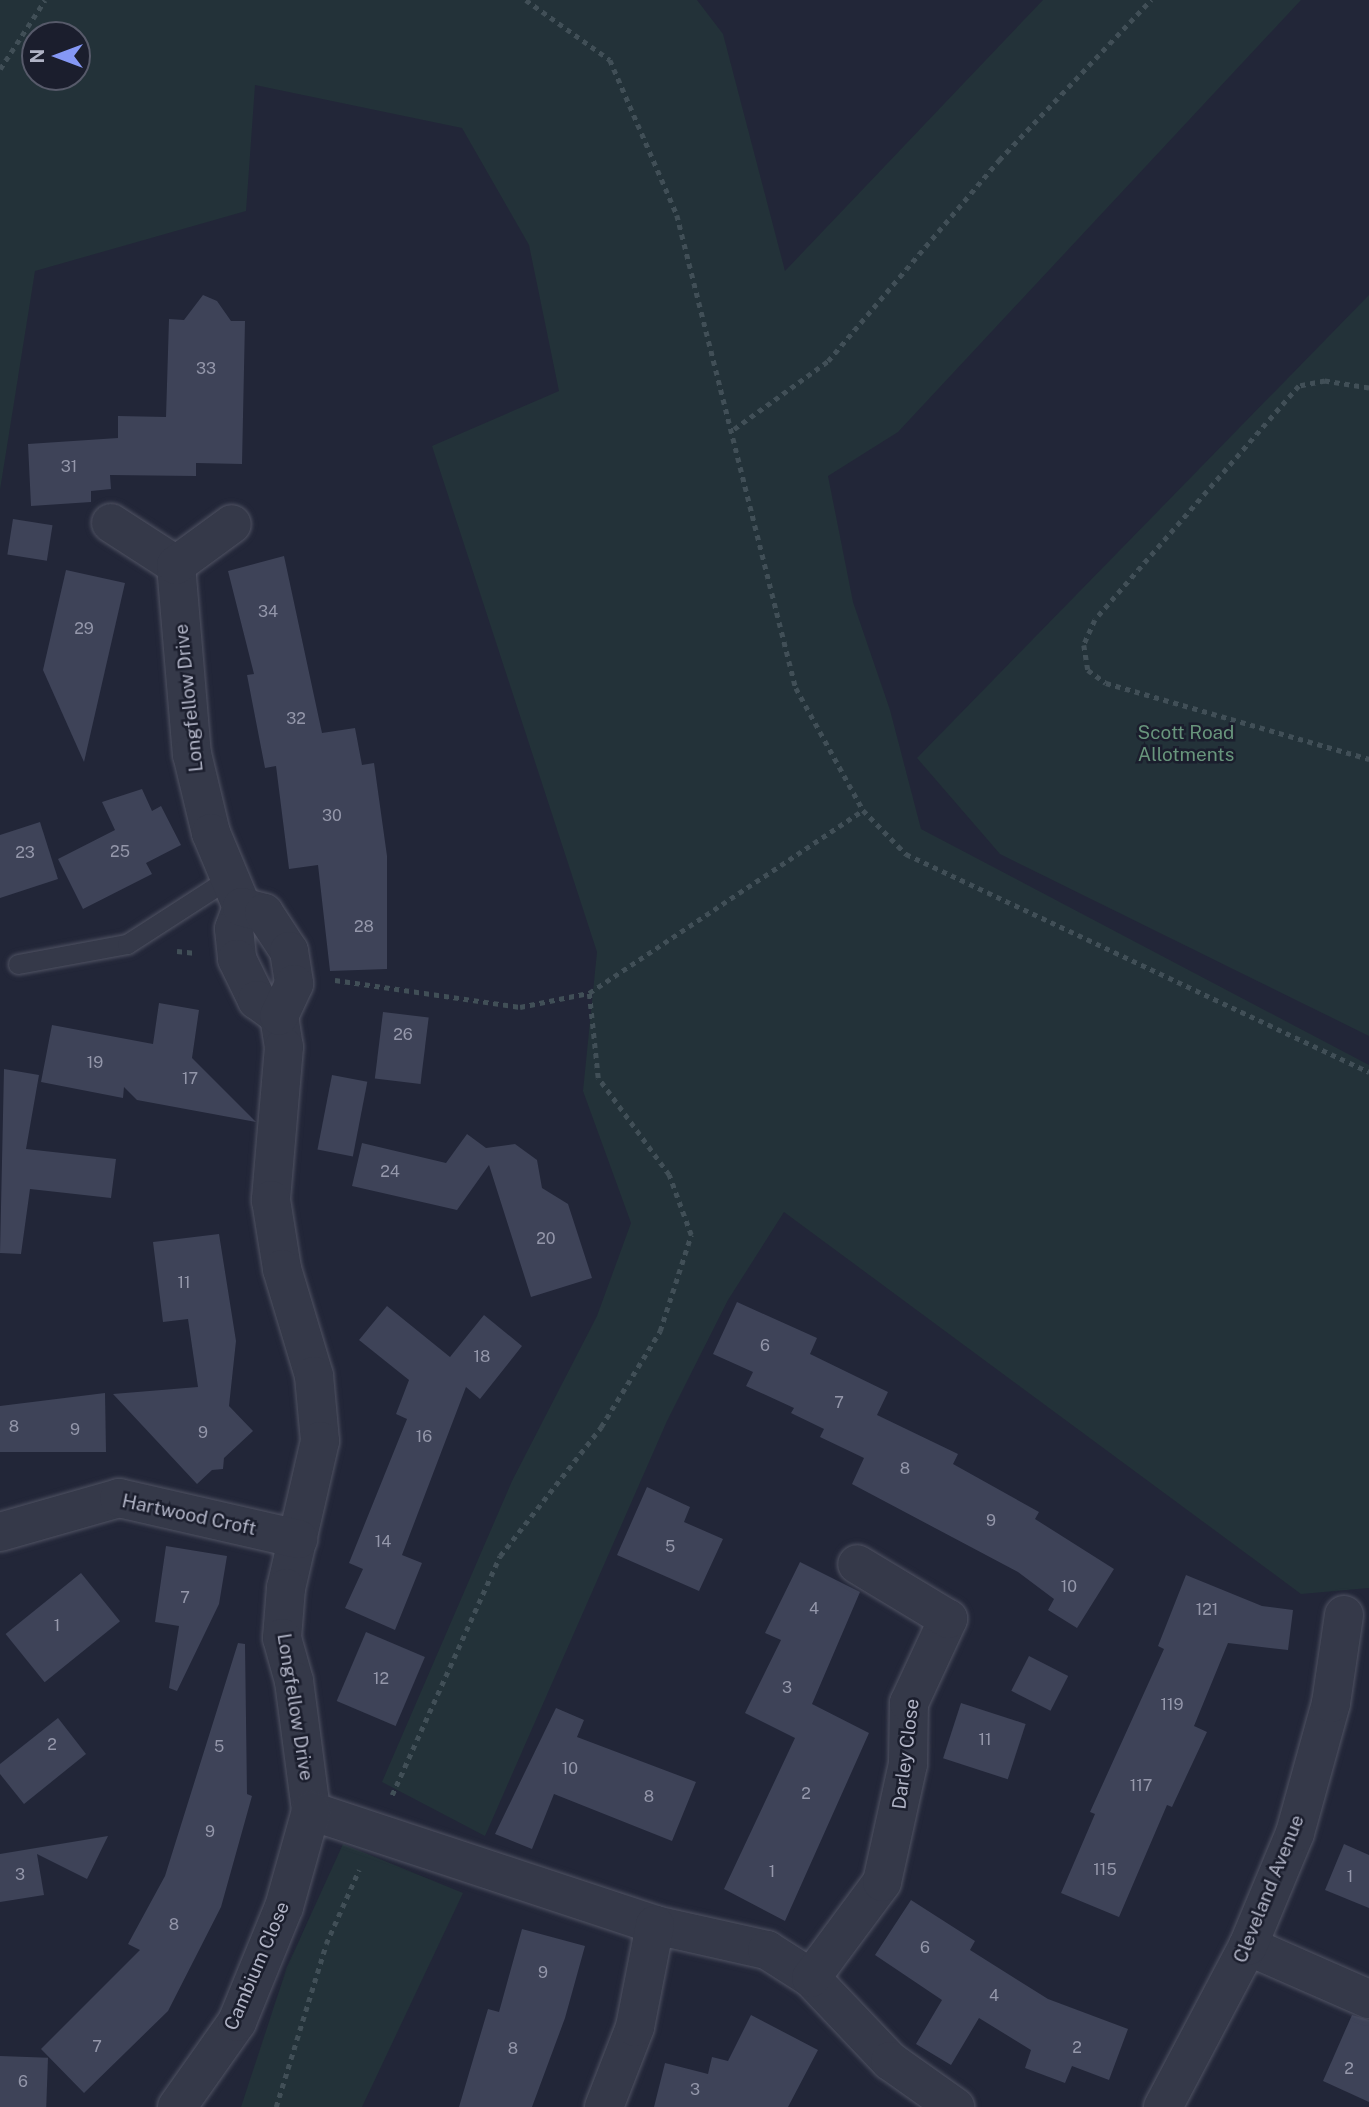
<!DOCTYPE html>
<html>
<head>
<meta charset="utf-8">
<style>
  body { margin:0 }
  #map { position:relative; width:1369px; height:2107px; overflow:hidden; background:#222638; font-family:"Public Sans",sans-serif }
  div>[style] { position:absolute }
  [style*='--x'] { left:calc(var(--x)*1px); top:calc(var(--y)*1px); width:calc(var(--w)*1px); rotate:calc(var(--a)*1deg) }
  .green>* { inset:0; background:#233239 }
  .building>* { inset:0; background:#3e4358; transform-origin:0 0 }
  .path>* { height:4.5px; margin-top:-2.25px; transform-origin:0; background:repeating-linear-gradient(90deg,#414f57 0 5px,transparent 0 10px) }
  .roads { filter:drop-shadow(0 0 2px #505363) drop-shadow(0 0 2px #505363) }
  .service>* { height:19px; margin:-9.5px; padding:0 9.5px; transform-origin:9.5px; border-radius:9.5px; background:#353949 }
  .minor>* { height:38px; margin:-19px; padding:0 19px; transform-origin:19px; border-radius:19px; background:#353949 }
  span { translate:-50% -50%; white-space:nowrap; text-align:center; line-height:1.15; -webkit-text-stroke:5px #1b1e2d; paint-order:stroke }
  .number-label { font-size:16px; color:#9497aa }
  .number-label span { -webkit-text-stroke-width:0 }
  .street-label { font-size:19px; color:#b0b3c5 }
  .park-label { font-size:19px; color:#68957c }
  .north { position:absolute; left:21px; top:21px; width:70px; height:70px; box-sizing:border-box; background:#1b1e2d; border:2px solid #575a6a; border-radius:50%; rotate:270deg; font-size:19px; font-weight:700; line-height:28px; text-align:center; color:#b0b3c5 }
  .north::after { content:''; display:block; margin:auto; width:24px; height:32px; background:#8598f5; clip-path:polygon(50% 0,100% 100%,50% 72%,0 100%) }
</style>
</head>
<body>
<div id="map">
  <div class="green">
    <div style="clip-path:polygon(evenodd,0 0,697px 0,723px 34px,785px 271px,1043px 0,1301px 0,898px 432px,828px 476px,853px 602px,890px 710px,921px 829px,1369px 1065px,1369px 1588px,1301px 1594px,784px 1212px,728px 1300px,667px 1421px,485px 1836px,382px 1782px,512px 1481px,597px 1316px,631px 1223px,583px 1091px,597px 952px,432px 446px,559px 391px,529px 245px,462px 128px,255px 85px,246px 211px,35px 271px,0 490px,0 0,35px 35px,77px 35px,77px 77px,35px 77px,35px 35px)"></div>
    <div style="clip-path:polygon(1369px 295px,1369px 1036px,1000px 854px,917px 758px)"></div>
    <div style="clip-path:polygon(343px 1844px,463px 1893px,362px 2107px,241px 2107px,287px 1967px)"></div>
  </div>
  <div class="building">
    <div style="clip-path:polygon(203px 295px,217px 301px,231px 321px,245px 321px,242px 464px,196px 463px,196px 476px,110px 475px,111px 489px,91px 491px,91px 502px,31px 506px,28px 444px,118px 438px,118px 416px,166px 417px,169px 319px,184px 320px)"></div>
    <div style="left:13px;top:519px;width:40px;height:36px;rotate:9deg"></div>
    <div style="clip-path:polygon(284px 556px,322px 733px,355px 728px,362px 765px,374px 763px,387px 856px,387px 969px,330px 971px,318px 865px,289px 869px,276px 766px,265px 768px,247px 675px,254px 674px,228px 571px)"></div>
    <div style="clip-path:polygon(66px 570px,125px 583px,84px 762px,43px 670px)"></div>
    <div style="clip-path:polygon(142px 789px,152px 811px,161px 806px,181px 845px,146px 863px,152px 874px,83px 909px,58px 859px,115px 830px,102px 802px)"></div>
    <div style="clip-path:polygon(40px 822px,58px 879px,0 898px,0 835px)"></div>
    <div style="clip-path:polygon(159px 1003px,199px 1010px,192px 1058px,256px 1122px,137px 1100px,124px 1087px,123px 1098px,41px 1082px,52px 1025px,153px 1044px)"></div>
    <div style="left:383px;top:1012px;width:46px;height:67px;rotate:7deg"></div>
    <div style="clip-path:polygon(4px 1069px,39px 1075px,26px 1149px,116px 1159px,111px 1198px,30px 1189px,21px 1254px,0 1253px)"></div>
    <div style="left:332px;top:1075px;width:36px;height:76px;rotate:11deg"></div>
    <div style="clip-path:polygon(467px 1134px,486px 1148px,515px 1144px,537px 1160px,542px 1188px,568px 1204px,592px 1278px,531px 1297px,489px 1165px,457px 1210px,352px 1186px,362px 1143px,446px 1163px)"></div>
    <div style="clip-path:polygon(219px 1234px,236px 1341px,229px 1406px,253px 1431px,224px 1458px,223px 1469px,212px 1470px,197px 1484px,113px 1394px,198px 1387px,188px 1319px,163px 1322px,153px 1242px)"></div>
    <div style="clip-path:polygon(737px 1302px,817px 1338px,810px 1354px,888px 1392px,877px 1415px,958px 1454px,953px 1464px,1039px 1512px,1035px 1519px,1114px 1569px,1077px 1628px,1048px 1610px,1054px 1599px,1018px 1572px,852px 1484px,864px 1458px,820px 1437px,824px 1429px,791px 1413px,794px 1408px,746px 1386px,753px 1372px,713px 1354px)"></div>
    <div style="clip-path:polygon(387px 1306px,450px 1357px,484px 1315px,522px 1346px,480px 1399px,466px 1387px,402px 1555px,422px 1563px,395px 1630px,345px 1608px,363px 1569px,349px 1563px,407px 1419px,396px 1414px,409px 1380px,359px 1340px)"></div>
    <div style="clip-path:polygon(105px 1393px,106px 1452px,0 1452px,0 1406px)"></div>
    <div style="clip-path:polygon(647px 1487px,690px 1507px,684px 1522px,723px 1539px,699px 1591px,617px 1555px)"></div>
    <div style="clip-path:polygon(166px 1546px,227px 1556px,219px 1604px,177px 1691px,169px 1688px,179px 1626px,155px 1622px)"></div>
    <div style="clip-path:polygon(800px 1562px,860px 1592px,812px 1704px,869px 1733px,785px 1921px,724px 1889px,795px 1738px,745px 1713px,781px 1640px,765px 1633px)"></div>
    <div style="left:81px;top:1573px;width:62px;height:97px;rotate:51deg"></div>
    <div style="clip-path:polygon(1186px 1575px,1262px 1606px,1293px 1610px,1288px 1650px,1228px 1643px,1194px 1726px,1207px 1732px,1172px 1807px,1167px 1805px,1119px 1917px,1061px 1893px,1095px 1814px,1090px 1812px,1164px 1649px,1158px 1646px)"></div>
    <div style="left:366px;top:1632px;width:64px;height:75px;rotate:23deg"></div>
    <div style="clip-path:polygon(238px 1643px,245px 1644px,247px 1794px,252px 1796px,221px 1907px,168px 2011px,84px 2093px,41px 2049px,140px 1950px,128px 1944px,165px 1876px)"></div>
    <div style="left:1029px;top:1656px;width:44px;height:39px;rotate:27deg"></div>
    <div style="left:961px;top:1703px;width:68px;height:58px;rotate:18deg"></div>
    <div style="clip-path:polygon(556px 1708px,584px 1720px,577px 1737px,696px 1782px,672px 1841px,554px 1794px,532px 1849px,495px 1834px)"></div>
    <div style="clip-path:polygon(58px 1718px,86px 1754px,24px 1804px,0 1774px,0 1764px)"></div>
    <div style="clip-path:polygon(108px 1836px,87px 1879px,37px 1854px,44px 1895px,0 1902px,0 1854px)"></div>
    <div style="clip-path:polygon(1344px 1844px,1369px 1855px,1369px 1908px,1325px 1890px)"></div>
    <div style="clip-path:polygon(911px 1900px,975px 1941px,970px 1950px,1048px 1999px,1128px 2029px,1109px 2080px,1072px 2066px,1065px 2083px,1025px 2068px,1031px 2050px,979px 2018px,951px 2065px,916px 2044px,942px 2000px,875px 1955px)"></div>
    <div style="clip-path:polygon(522px 1929px,585px 1946px,565px 2018px,532px 2107px,459px 2107px,488px 2009px,499px 2012px)"></div>
    <div style="clip-path:polygon(751px 2015px,818px 2050px,788px 2107px,654px 2107px,665px 2063px,708px 2074px,712px 2057px,728px 2061px)"></div>
    <div style="clip-path:polygon(1352px 2015px,1369px 2020px,1369px 2102px,1323px 2081px)"></div>
    <div style="left:0;top:2056px;width:48px;height:51px;rotate:2deg"></div>
  </div>
  <div class="path">
    <div style="--x:526;--y:0;--w:103;--a:35.5"></div>
    <div style="--x:610;--y:60;--w:169;--a:66.6"></div>
    <div style="--x:677;--y:215;--w:488;--a:75.9"></div>
    <div style="--x:796;--y:688;--w:139;--a:61.2"></div>
    <div style="--x:863;--y:810;--w:62;--a:45.7"></div>
    <div style="--x:906;--y:854;--w:512;--a:25.21"></div>
    <div style="--x:0;--y:69;--w:82;--a:-56.9"></div>
    <div style="--x:1369;--y:388;--w:45;--a:-171"></div>
    <div style="--x:1325;--y:381;--w:26;--a:169"></div>
    <div style="--x:1299;--y:386;--w:310;--a:131.1"></div>
    <div style="--x:1095;--y:620;--w:27;--a:114"></div>
    <div style="--x:1084;--y:645;--w:25;--a:81"></div>
    <div style="--x:1088;--y:670;--w:22;--a:36"></div>
    <div style="--x:1106;--y:683;--w:274;--a:16.1"></div>
    <div style="--x:734;--y:429;--w:116;--a:-35.9"></div>
    <div style="--x:828;--y:361;--w:264;--a:-49.6"></div>
    <div style="--x:999;--y:160;--w:221;--a:-46.5"></div>
    <div style="--x:177;--y:951;--w:19;--a:6"></div>
    <div style="--x:335;--y:980;--w:187;--a:8.3"></div>
    <div style="--x:520;--y:1007;--w:70;--a:-11.5"></div>
    <div style="--x:589;--y:993;--w:329;--a:-33.7"></div>
    <div style="--x:392;--y:1795;--w:262;--a:-65.7"></div>
    <div style="--x:500;--y:1556;--w:164;--a:-51.9"></div>
    <div style="--x:601;--y:1427;--w:113;--a:-58.4"></div>
    <div style="--x:660;--y:1331;--w:101;--a:-72.1"></div>
    <div style="--x:691;--y:1235;--w:64;--a:-110.1"></div>
    <div style="--x:669;--y:1175;--w:120;--a:-126.2"></div>
    <div style="--x:598;--y:1078;--w:85;--a:-96"></div>
    <div style="--x:276;--y:2107;--w:170;--a:-72.9"></div>
    <div style="--x:326;--y:1944;--w:81;--a:-66"></div>
  </div>
  <div class="roads">
    <div class="service">
      <div style="--x:18;--y:964;--w:111;--a:-10.4"></div>
      <div style="--x:127;--y:944;--w:124;--a:-32.8"></div>
    </div>
    <div class="minor">
      <div style="--x:111;--y:523;--w:77;--a:32.9"></div>
      <div style="--x:176;--y:565;--w:190;--a:85.2"></div>
      <div style="--x:192;--y:754;--w:81;--a:76.5"></div>
      <div style="--x:211;--y:833;--w:80;--a:67.3"></div>
      <div style="--x:242;--y:907;--w:23;--a:110"></div>
      <div style="--x:234;--y:929;--w:30;--a:84"></div>
      <div style="--x:237;--y:959;--w:46;--a:64"></div>
      <div style="--x:257;--y:1000;--w:27;--a:36"></div>
      <div style="--x:279;--y:1016;--w:31;--a:81"></div>
      <div style="--x:284;--y:1047;--w:154;--a:94.9"></div>
      <div style="--x:271;--y:1200;--w:70;--a:80.9"></div>
      <div style="--x:282;--y:1269;--w:112;--a:73.3"></div>
      <div style="--x:314;--y:1376;--w:65;--a:84.7"></div>
      <div style="--x:320;--y:1441;--w:151;--a:103"></div>
      <div style="--x:286;--y:1588;--w:50;--a:94.6"></div>
      <div style="--x:282;--y:1638;--w:45;--a:74.4"></div>
      <div style="--x:294;--y:1681;--w:131;--a:82.5"></div>
      <div style="--x:311;--y:1811;--w:362;--a:18.3"></div>
      <div style="--x:655;--y:1925;--w:115;--a:12.6"></div>
      <div style="--x:767;--y:1950;--w:52;--a:32.5"></div>
      <div style="--x:811;--y:1978;--w:115;--a:46.4"></div>
      <div style="--x:890;--y:2061;--w:80;--a:35.3"></div>
      <div style="--x:176;--y:565;--w:69;--a:-36.2"></div>
      <div style="--x:242;--y:907;--w:23;--a:15"></div>
      <div style="--x:264;--y:913;--w:45;--a:56.7"></div>
      <div style="--x:289;--y:951;--w:33;--a:81"></div>
      <div style="--x:294;--y:984;--w:35;--a:115"></div>
      <div style="--x:0;--y:1532;--w:124;--a:-15.9"></div>
      <div style="--x:119;--y:1498;--w:184;--a:12.9"></div>
      <div style="--x:1248;--y:1946;--w:132;--a:23.7"></div>
      <div style="--x:811;--y:1978;--w:119;--a:-53.5"></div>
      <div style="--x:882;--y:1882;--w:121;--a:-77.6"></div>
      <div style="--x:908;--y:1764;--w:61;--a:-89.1"></div>
      <div style="--x:909;--y:1703;--w:93;--a:-65.1"></div>
      <div style="--x:948;--y:1619;--w:106;--a:-148.9"></div>
      <div style="--x:177;--y:2107;--w:104;--a:-54.8"></div>
      <div style="--x:237;--y:2022;--w:124;--a:-67.8"></div>
      <div style="--x:284;--y:1907;--w:100;--a:-74.3"></div>
      <div style="--x:604;--y:2107;--w:86;--a:-68.8"></div>
      <div style="--x:635;--y:2027;--w:104;--a:-78.9"></div>
      <div style="--x:1163;--y:2107;--w:182;--a:-62.2"></div>
      <div style="--x:1248;--y:1946;--w:122;--a:-67.4"></div>
      <div style="--x:1295;--y:1833;--w:135;--a:-74.5"></div>
      <div style="--x:1331;--y:1703;--w:89;--a:-81.6"></div>
    </div>
  </div>
  <div class="number-label">
    <span style="left:206px;top:369px">33</span>
    <span style="left:69px;top:467px">31</span>
    <span style="left:268px;top:612px">34</span>
    <span style="left:84px;top:629px">29</span>
    <span style="left:296px;top:719px">32</span>
    <span style="left:332px;top:816px">30</span>
    <span style="left:120px;top:852px">25</span>
    <span style="left:25px;top:853px">23</span>
    <span style="left:364px;top:927px">28</span>
    <span style="left:403px;top:1035px">26</span>
    <span style="left:95px;top:1063px">19</span>
    <span style="left:190px;top:1079px">17</span>
    <span style="left:390px;top:1172px">24</span>
    <span style="left:546px;top:1239px">20</span>
    <span style="left:184px;top:1283px">11</span>
    <span style="left:765px;top:1346px">6</span>
    <span style="left:482px;top:1357px">18</span>
    <span style="left:839px;top:1403px">7</span>
    <span style="left:14px;top:1427px">8</span>
    <span style="left:75px;top:1430px">9</span>
    <span style="left:203px;top:1433px">9</span>
    <span style="left:424px;top:1437px">16</span>
    <span style="left:905px;top:1469px">8</span>
    <span style="left:991px;top:1521px">9</span>
    <span style="left:383px;top:1542px">14</span>
    <span style="left:670px;top:1547px">5</span>
    <span style="left:1069px;top:1587px">10</span>
    <span style="left:185px;top:1598px">7</span>
    <span style="left:814px;top:1609px">4</span>
    <span style="left:1207px;top:1610px">121</span>
    <span style="left:57px;top:1626px">1</span>
    <span style="left:381px;top:1679px">12</span>
    <span style="left:787px;top:1688px">3</span>
    <span style="left:1172px;top:1705px">119</span>
    <span style="left:985px;top:1740px">11</span>
    <span style="left:52px;top:1745px">2</span>
    <span style="left:219px;top:1747px">5</span>
    <span style="left:570px;top:1769px">10</span>
    <span style="left:1141px;top:1786px">117</span>
    <span style="left:806px;top:1794px">2</span>
    <span style="left:649px;top:1797px">8</span>
    <span style="left:210px;top:1832px">9</span>
    <span style="left:1105px;top:1870px">115</span>
    <span style="left:772px;top:1872px">1</span>
    <span style="left:20px;top:1875px">3</span>
    <span style="left:1350px;top:1877px">1</span>
    <span style="left:174px;top:1925px">8</span>
    <span style="left:925px;top:1948px">6</span>
    <span style="left:543px;top:1973px">9</span>
    <span style="left:994px;top:1996px">4</span>
    <span style="left:97px;top:2047px">7</span>
    <span style="left:1077px;top:2048px">2</span>
    <span style="left:513px;top:2049px">8</span>
    <span style="left:1349px;top:2069px">2</span>
    <span style="left:23px;top:2082px">6</span>
    <span style="left:695px;top:2090px">3</span>
  </div>
  <div class="street-label">
    <span style="left:189px;top:698px;rotate:-96deg">Longfellow Drive</span>
    <span style="left:189px;top:1515px;rotate:12deg">Hartwood Croft</span>
    <span style="left:295px;top:1707px;rotate:81deg">Longfellow Drive</span>
    <span style="left:906px;top:1754px;rotate:-83deg">Darley Close</span>
    <span style="left:1269px;top:1889px;rotate:-68deg">Cleveland Avenue</span>
    <span style="left:257px;top:1966px;rotate:-67deg">Cambium Close</span>
  </div>
  <div class="park-label">
    <span style="left:1186px;top:744px">Scott Road<br>Allotments</span>
  </div>
  <div class="north">N</div>
</div>
</body>
</html>
